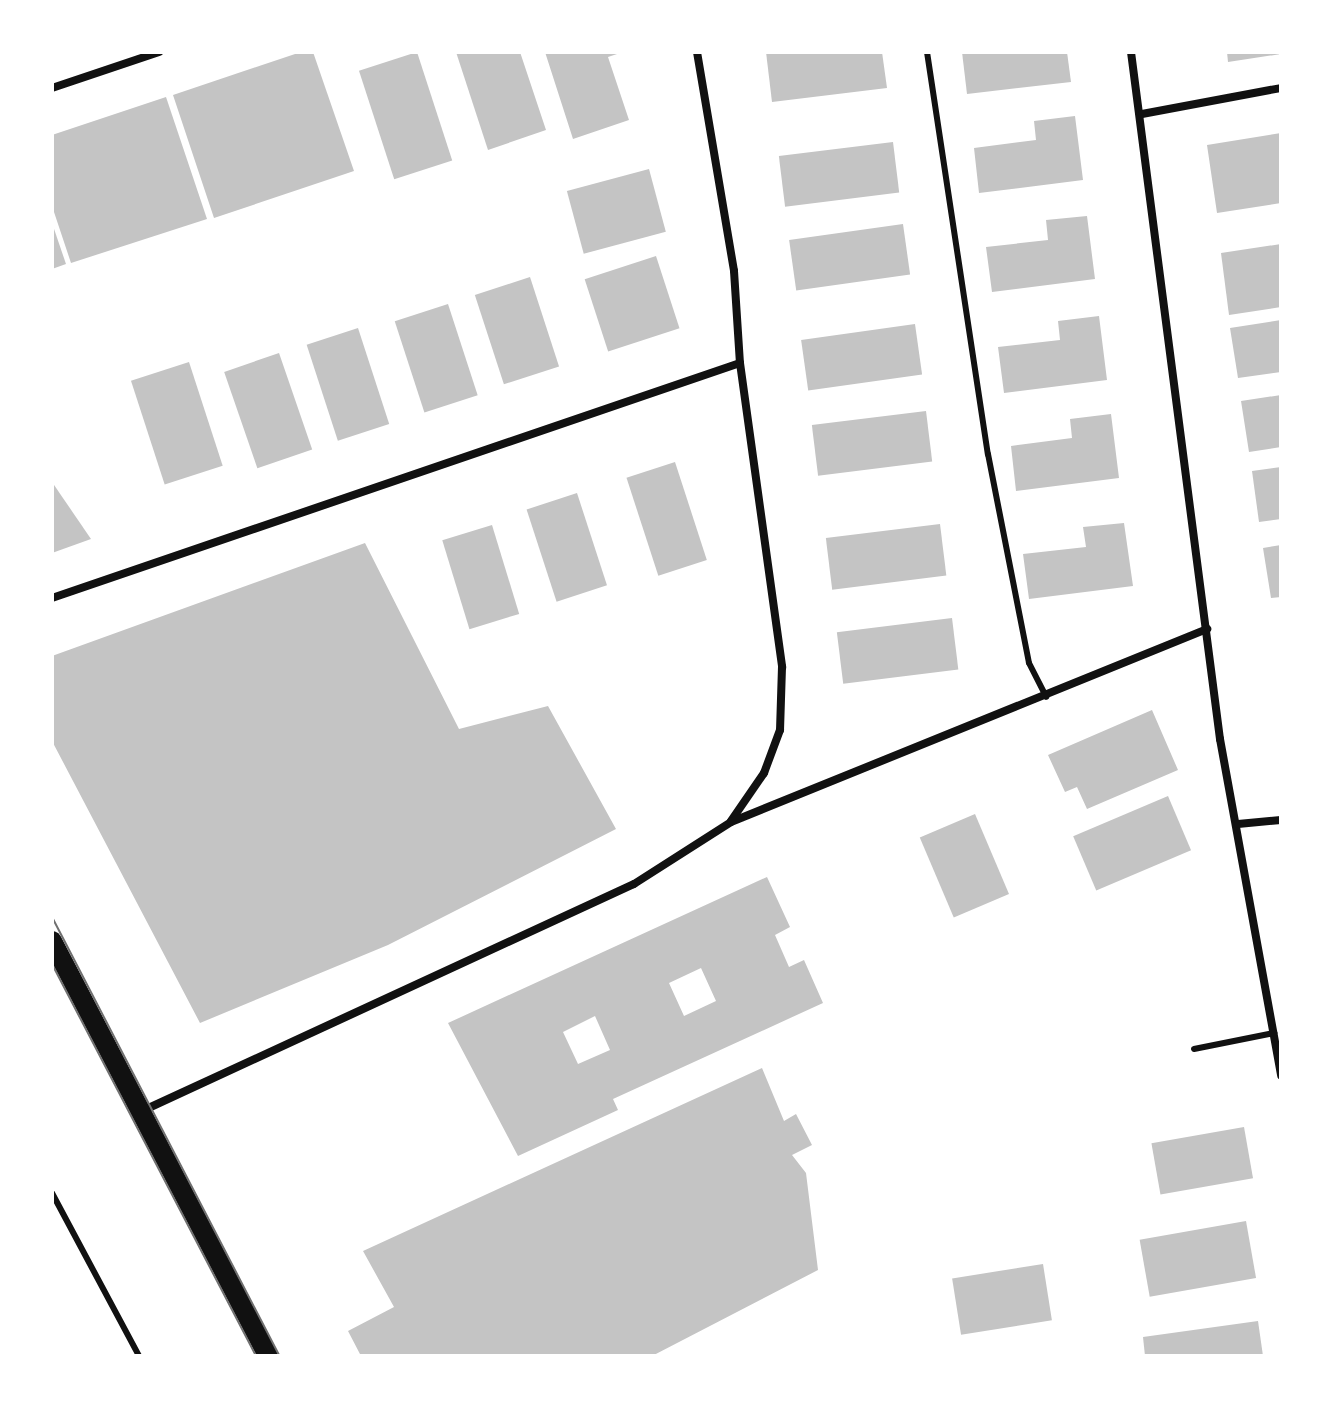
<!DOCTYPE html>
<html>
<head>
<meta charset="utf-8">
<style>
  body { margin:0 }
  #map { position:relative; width:1333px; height:1408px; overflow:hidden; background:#fff; font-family:"DejaVu Sans",sans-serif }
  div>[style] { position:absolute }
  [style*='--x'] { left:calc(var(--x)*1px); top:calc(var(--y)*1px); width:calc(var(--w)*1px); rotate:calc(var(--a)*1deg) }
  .building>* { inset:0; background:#c4c4c4; transform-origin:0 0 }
  .service>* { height:6px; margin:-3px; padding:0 3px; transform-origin:3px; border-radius:3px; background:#111 }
  .minor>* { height:8px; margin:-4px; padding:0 4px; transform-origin:4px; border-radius:4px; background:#111 }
  .primary>* { height:20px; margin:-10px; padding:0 10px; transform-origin:10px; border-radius:10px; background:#111 }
  .tram>* { height:2px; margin:-1px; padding:0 1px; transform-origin:1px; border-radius:1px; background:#707070 }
  span { translate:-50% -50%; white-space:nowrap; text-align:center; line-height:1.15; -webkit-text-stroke:6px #fff; paint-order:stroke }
  .frame { position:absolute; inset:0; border:54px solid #fff; pointer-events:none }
</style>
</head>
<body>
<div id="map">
  <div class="building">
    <div style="clip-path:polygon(301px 52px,313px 52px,354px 171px,214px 218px,173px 95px)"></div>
    <div style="left:417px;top:52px;width:114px;height:61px;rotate:72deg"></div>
    <div style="clip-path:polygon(456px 52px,520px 52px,546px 130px,488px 150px)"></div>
    <div style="clip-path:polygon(545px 52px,623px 52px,608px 57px,629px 120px,573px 139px)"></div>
    <div style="clip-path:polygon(766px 52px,882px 52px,887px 88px,772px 102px)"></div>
    <div style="clip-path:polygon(962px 52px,1067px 52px,1071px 82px,967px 94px)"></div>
    <div style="clip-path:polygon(1227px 52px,1281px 52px,1281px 54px,1228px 62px)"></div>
    <div style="clip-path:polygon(166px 97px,207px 219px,71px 263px,52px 206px,52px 135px)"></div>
    <div style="clip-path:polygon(1075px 116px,1083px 180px,979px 193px,974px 148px,1036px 140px,1034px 121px)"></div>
    <div style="clip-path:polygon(1281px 133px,1281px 203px,1217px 213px,1207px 145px)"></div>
    <div style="left:893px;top:142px;width:51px;height:115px;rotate:83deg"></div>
    <div style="left:649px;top:169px;width:65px;height:85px;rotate:75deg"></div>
    <div style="clip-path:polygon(1087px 216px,1095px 279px,992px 292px,986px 247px,1048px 240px,1046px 220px)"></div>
    <div style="clip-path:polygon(52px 223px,66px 264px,52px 269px)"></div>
    <div style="left:903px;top:224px;width:51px;height:115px;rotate:82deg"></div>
    <div style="clip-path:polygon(1281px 244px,1281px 307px,1229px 315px,1221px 253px)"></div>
    <div style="left:656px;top:256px;width:76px;height:75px;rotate:72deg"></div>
    <div style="left:530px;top:277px;width:94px;height:58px;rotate:72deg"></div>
    <div style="left:448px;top:304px;width:96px;height:56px;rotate:72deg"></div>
    <div style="clip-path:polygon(1099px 316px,1107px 380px,1004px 393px,998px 347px,1060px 340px,1058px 321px)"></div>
    <div style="clip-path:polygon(1281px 320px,1281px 372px,1238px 378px,1230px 328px)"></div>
    <div style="left:915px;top:324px;width:51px;height:115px;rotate:82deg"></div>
    <div style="left:358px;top:328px;width:101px;height:54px;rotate:72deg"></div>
    <div style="left:279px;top:353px;width:102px;height:58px;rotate:71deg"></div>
    <div style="left:189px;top:362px;width:109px;height:61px;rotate:72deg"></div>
    <div style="clip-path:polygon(1281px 395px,1281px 447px,1249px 452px,1241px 401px)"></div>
    <div style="left:926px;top:411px;width:51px;height:115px;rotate:83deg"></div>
    <div style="clip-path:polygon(1111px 414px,1119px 478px,1016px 491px,1011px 446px,1072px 438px,1070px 419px)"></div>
    <div style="left:675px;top:462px;width:103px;height:51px;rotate:72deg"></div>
    <div style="clip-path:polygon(1281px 467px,1281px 519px,1259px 522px,1252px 471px)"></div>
    <div style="clip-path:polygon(52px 482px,91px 539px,52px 553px)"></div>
    <div style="left:577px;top:493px;width:97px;height:53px;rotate:72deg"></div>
    <div style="clip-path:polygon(1124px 523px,1133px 586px,1029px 599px,1023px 554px,1086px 547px,1083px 527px)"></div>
    <div style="left:940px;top:524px;width:52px;height:115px;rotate:83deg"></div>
    <div style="left:492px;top:525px;width:93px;height:52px;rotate:73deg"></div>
    <div style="clip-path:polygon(365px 543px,459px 729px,548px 706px,616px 829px,388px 945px,200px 1023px,52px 741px,52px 656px)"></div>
    <div style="clip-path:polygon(1281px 545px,1281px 597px,1271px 598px,1263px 548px)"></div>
    <div style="left:952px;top:618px;width:52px;height:116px;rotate:83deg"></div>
    <div style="clip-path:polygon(1152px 710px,1178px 770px,1087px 809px,1077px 787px,1065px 792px,1048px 755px)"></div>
    <div style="left:1168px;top:796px;width:59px;height:103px;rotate:67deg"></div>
    <div style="left:975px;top:814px;width:87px;height:60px;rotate:67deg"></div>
    <div style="clip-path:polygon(evenodd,767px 877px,790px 927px,775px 935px,789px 967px,804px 960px,823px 1003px,613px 1099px,618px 1110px,518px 1156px,448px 1023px,767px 877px,701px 968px,716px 1001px,684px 1016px,669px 983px,701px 968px,767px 877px,595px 1016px,610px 1050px,578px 1064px,563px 1032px,595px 1016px)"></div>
    <div style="clip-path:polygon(762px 1068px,784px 1121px,796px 1114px,812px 1145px,792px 1155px,806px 1173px,818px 1270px,652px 1356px,361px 1356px,348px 1331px,394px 1307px,363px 1251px)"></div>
    <div style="left:1244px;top:1127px;width:52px;height:94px;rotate:80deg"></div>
    <div style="left:1246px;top:1221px;width:58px;height:108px;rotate:80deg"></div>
    <div style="left:1043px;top:1264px;width:57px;height:92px;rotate:81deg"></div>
    <div style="clip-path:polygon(1258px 1321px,1263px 1356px,1145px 1356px,1143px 1337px)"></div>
  </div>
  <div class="service">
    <div style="--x:927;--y:52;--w:407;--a:81.4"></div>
    <div style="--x:988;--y:454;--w:213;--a:78.9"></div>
    <div style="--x:1029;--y:663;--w:38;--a:63"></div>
    <div style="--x:1194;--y:1049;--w:82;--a:-11.3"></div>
    <div style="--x:52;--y:1193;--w:185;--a:61.9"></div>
  </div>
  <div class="minor">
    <div style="--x:697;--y:52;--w:222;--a:80.4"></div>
    <div style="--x:734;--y:271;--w:92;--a:86.3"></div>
    <div style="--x:740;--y:363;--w:307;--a:82.1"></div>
    <div style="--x:782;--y:667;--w:63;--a:91.8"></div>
    <div style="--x:780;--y:730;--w:46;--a:110.4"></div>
    <div style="--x:764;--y:773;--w:58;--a:124.5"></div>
    <div style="--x:1131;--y:52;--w:693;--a:82.62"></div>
    <div style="--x:1220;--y:739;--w:342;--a:79.7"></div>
    <div style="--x:52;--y:88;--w:113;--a:-18.6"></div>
    <div style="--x:1142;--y:114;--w:141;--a:-10.6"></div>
    <div style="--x:52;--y:598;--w:727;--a:-18.86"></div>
    <div style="--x:1238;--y:824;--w:43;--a:-5.3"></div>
    <div style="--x:142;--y:1111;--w:542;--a:-24.77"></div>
    <div style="--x:634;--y:884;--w:115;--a:-32.6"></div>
    <div style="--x:731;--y:822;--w:514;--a:-22.07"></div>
  </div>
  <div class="primary">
    <div style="--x:52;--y:941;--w:468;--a:62.5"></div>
  </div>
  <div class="tram">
    <div style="--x:52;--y:917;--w:495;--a:62.6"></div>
    <div style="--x:52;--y:964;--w:442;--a:62.5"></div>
  </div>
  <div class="frame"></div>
</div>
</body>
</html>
